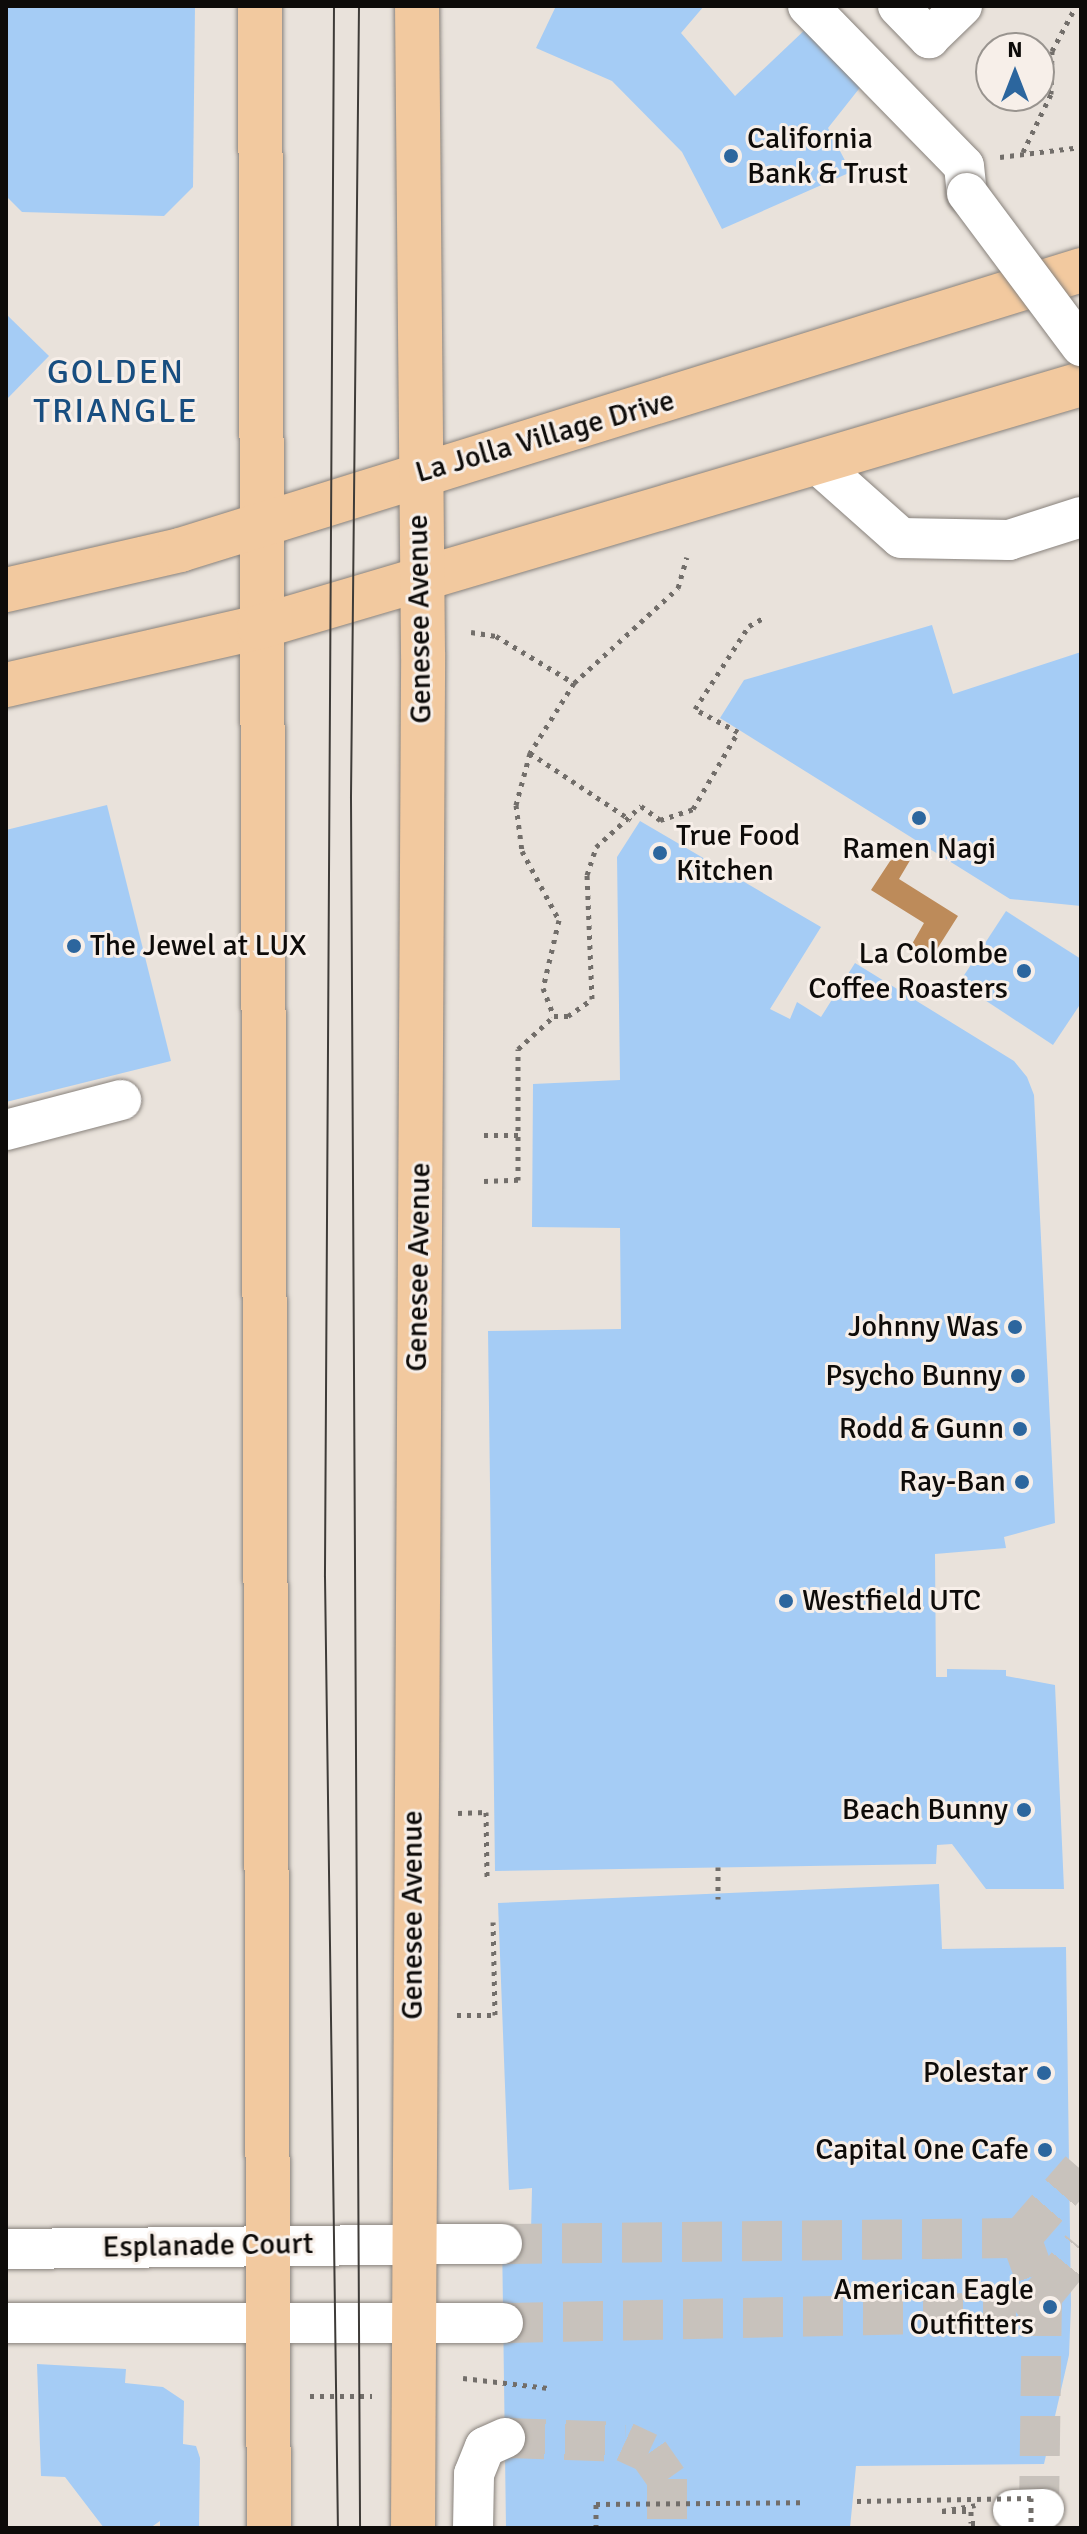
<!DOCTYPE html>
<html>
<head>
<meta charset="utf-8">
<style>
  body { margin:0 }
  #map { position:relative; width:1087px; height:2534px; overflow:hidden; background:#e9e2db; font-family:Signika,sans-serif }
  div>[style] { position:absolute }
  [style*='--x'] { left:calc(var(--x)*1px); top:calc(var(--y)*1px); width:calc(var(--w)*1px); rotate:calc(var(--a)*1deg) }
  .water>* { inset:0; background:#bd8b5a }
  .building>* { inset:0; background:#a5ccf5 }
  .minor-tunnel>* { height:40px; margin-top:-20px; transform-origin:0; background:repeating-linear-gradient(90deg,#c8c2bc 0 40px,transparent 0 60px) }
  .path>* { height:5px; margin-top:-2.5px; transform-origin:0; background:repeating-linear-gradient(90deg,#726e6a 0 4px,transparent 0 10px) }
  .roads { filter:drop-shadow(0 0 2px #88827c) drop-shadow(0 0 2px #88827c) }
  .minor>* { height:40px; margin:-20px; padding:0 20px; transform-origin:20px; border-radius:20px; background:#fff }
  .major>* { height:44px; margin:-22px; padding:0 22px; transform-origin:22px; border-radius:22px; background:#f2c99f }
  .tram>* { height:2px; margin:-1px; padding:0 1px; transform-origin:1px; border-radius:1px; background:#3e3b38 }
  .path-bridge>* { height:5px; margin-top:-2.5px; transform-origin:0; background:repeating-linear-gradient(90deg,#726e6a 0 4px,transparent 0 10px) }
  .bridges { filter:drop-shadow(0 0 2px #88827c) drop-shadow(0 0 2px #88827c) }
  .minor-bridge>* { height:40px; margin:-20px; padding:0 20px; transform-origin:20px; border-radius:20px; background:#fff }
  .dots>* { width:22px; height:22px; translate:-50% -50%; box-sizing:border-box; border:4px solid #f7efe9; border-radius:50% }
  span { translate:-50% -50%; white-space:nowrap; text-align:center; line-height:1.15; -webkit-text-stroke:6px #f7efe9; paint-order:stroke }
  .poi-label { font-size:30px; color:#0d0b09 }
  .left { translate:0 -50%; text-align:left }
  .right { translate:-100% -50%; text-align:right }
  .street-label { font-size:30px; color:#0d0b09 }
  .quarter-label { font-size:34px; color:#184e80; letter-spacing:2px }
  .frame { position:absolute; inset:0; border:8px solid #0d0b09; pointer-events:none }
  .north { position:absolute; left:975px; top:32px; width:80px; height:80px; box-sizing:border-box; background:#f7efe9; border:2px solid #99948f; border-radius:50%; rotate:0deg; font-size:22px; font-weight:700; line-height:32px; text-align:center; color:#0d0b09 }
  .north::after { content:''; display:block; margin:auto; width:28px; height:36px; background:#2c669e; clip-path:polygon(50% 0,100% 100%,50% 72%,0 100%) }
</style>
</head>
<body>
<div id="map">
  <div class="water">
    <div style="clip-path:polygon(898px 849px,912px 857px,899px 879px,958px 916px,932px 957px,912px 944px,924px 923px,871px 890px)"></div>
  </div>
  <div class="building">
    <div style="clip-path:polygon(6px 6px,195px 6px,193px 187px,164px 216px,22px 212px,6px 196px)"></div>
    <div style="clip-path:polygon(556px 6px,704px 6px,681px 33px,735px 96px,810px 25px,862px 85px,828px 128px,851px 172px,722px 229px,682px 152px,612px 81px,536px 48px)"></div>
    <div style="clip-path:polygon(6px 314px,49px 356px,6px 400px)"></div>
    <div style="clip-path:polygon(932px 625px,953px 694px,1081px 652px,1081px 906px,1010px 899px,720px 718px,744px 680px)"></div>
    <div style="clip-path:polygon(107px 805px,171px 1061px,6px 1102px,6px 830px)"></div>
    <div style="clip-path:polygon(640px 821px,821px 927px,770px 1009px,790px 1019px,797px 1002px,821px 1017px,855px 963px,1014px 1061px,1027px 1077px,1034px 1095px,1055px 1523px,1004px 1537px,1006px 1548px,935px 1554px,936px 1677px,947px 1677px,947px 1669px,1006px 1670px,1006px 1676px,1055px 1685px,1064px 1889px,986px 1889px,952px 1844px,937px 1845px,936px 1864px,495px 1871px,488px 1331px,621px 1329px,620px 1228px,532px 1227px,533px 1084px,620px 1080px,617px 857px)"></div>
    <div style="clip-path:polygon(1006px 911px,1081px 959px,1081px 1003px,1053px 1045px,959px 983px)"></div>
    <div style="clip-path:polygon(939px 1884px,942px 1949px,1066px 1947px,1071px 2305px,1069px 2355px,1044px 2464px,856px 2466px,850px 2528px,506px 2528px,502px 2236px,531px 2232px,532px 2188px,509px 2190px,498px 1903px)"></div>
    <div style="clip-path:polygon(37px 2364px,126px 2369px,125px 2383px,163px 2387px,184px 2401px,183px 2444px,196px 2446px,200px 2458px,199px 2528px,160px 2528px,160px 2521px,150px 2528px,104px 2528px,65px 2477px,41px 2476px)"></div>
  </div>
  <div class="minor-tunnel">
    <div style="--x:1021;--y:2238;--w:62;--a:70.1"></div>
    <div style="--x:1042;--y:2296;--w:213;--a:90.8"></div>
    <div style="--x:502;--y:2244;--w:519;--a:-0.66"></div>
    <div style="--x:1021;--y:2238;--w:91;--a:-49"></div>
    <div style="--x:503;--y:2323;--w:513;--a:-1.23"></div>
    <div style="--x:1016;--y:2312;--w:31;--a:-32"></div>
    <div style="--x:1042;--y:2296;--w:62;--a:-50.9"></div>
    <div style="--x:505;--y:2438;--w:120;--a:1.9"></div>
    <div style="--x:625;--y:2442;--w:26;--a:25"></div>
    <div style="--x:649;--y:2453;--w:32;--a:55"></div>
    <div style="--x:667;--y:2479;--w:49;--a:90"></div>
  </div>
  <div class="path">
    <div style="--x:1023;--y:152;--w:64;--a:-64.2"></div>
    <div style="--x:1051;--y:94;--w:43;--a:-88.7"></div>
    <div style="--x:1052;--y:51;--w:51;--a:-61.9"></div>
    <div style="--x:1000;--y:157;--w:82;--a:-7"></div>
    <div style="--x:471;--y:632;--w:25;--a:9"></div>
    <div style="--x:496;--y:636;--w:91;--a:31.1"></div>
    <div style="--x:574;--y:683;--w:83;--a:122.2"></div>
    <div style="--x:530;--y:753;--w:54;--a:105.1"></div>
    <div style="--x:516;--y:805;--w:46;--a:82.6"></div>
    <div style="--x:522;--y:851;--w:78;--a:61.8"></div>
    <div style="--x:559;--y:920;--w:70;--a:103.2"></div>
    <div style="--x:543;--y:988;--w:30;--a:69"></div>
    <div style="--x:554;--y:1016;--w:14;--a:0"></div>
    <div style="--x:568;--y:1016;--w:29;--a:-35"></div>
    <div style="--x:592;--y:999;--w:124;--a:-92.3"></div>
    <div style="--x:587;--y:875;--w:29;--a:-72"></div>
    <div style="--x:596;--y:847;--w:61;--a:-42.3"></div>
    <div style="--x:641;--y:806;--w:24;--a:36"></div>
    <div style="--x:660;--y:820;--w:35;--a:-18"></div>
    <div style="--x:693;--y:809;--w:89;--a:-59.7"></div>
    <div style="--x:738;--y:732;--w:49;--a:-151.9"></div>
    <div style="--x:695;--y:709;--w:99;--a:-57"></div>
    <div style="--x:749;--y:626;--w:18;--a:-29"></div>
    <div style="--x:574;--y:683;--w:141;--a:-42.4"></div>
    <div style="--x:678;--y:588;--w:32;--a:-74"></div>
    <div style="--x:530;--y:753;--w:121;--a:33.6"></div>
    <div style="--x:484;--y:1135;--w:34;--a:0"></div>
    <div style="--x:484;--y:1181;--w:34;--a:-2"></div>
    <div style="--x:518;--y:1180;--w:131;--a:-90"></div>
    <div style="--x:518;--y:1049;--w:49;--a:-42.5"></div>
    <div style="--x:458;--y:1813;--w:28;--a:-2"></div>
    <div style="--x:486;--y:1812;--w:66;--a:89.1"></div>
    <div style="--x:718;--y:1867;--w:32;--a:90"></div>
    <div style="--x:457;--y:2015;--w:38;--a:0"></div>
    <div style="--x:495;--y:2015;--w:93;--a:-91.2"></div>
    <div style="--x:463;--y:2378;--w:86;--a:6.7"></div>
    <div style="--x:310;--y:2396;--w:62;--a:0"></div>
    <div style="--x:942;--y:2511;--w:34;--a:-10"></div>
    <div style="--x:942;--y:2511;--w:30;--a:0"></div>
    <div style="--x:971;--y:2511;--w:12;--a:90"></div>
    <div style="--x:971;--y:2523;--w:7;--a:0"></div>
  </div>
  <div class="roads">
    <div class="minor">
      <div style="--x:808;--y:6;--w:223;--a:45.7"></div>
      <div style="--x:964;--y:166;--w:27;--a:84"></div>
      <div style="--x:898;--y:6;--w:45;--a:45.9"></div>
      <div style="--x:929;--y:38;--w:46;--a:-44.1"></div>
      <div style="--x:820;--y:466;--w:108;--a:41.6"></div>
      <div style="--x:901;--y:538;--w:108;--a:1.1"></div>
      <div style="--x:1009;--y:540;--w:76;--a:-17.7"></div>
      <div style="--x:6;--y:1130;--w:119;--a:-14.6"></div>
      <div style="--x:6;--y:2249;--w:496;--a:-0.6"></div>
      <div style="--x:6;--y:2323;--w:497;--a:0"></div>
      <div style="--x:1013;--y:2510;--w:31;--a:-2"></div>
      <div style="--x:473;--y:2528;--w:54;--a:-88.9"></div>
      <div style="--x:474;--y:2474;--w:29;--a:-68"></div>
      <div style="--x:485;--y:2447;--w:22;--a:-24"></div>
    </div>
    <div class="major">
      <div style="--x:260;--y:6;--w:2522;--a:89.8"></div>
      <div style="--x:6;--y:590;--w:179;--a:-12.9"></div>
      <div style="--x:180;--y:550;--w:944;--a:-17.26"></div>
      <div style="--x:6;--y:685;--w:260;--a:-12.9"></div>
      <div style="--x:259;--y:627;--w:857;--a:-16.47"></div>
      <div style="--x:413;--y:2528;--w:1875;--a:-89.69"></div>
      <div style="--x:423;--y:653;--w:647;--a:-90.53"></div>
    </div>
  </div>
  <div class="tram">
    <div style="--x:334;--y:6;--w:1571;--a:90.33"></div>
    <div style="--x:325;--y:1577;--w:951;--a:89.22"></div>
    <div style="--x:359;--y:6;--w:792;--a:90.58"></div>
    <div style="--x:351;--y:798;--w:1730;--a:89.7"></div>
  </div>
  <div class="path-bridge">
    <div style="--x:857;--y:2501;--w:174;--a:-1"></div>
    <div style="--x:1031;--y:2498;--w:30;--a:90"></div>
    <div style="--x:596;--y:2528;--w:24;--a:-90"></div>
    <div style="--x:596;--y:2504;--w:209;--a:-0.5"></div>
  </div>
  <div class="bridges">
    <div class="minor-bridge">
      <div style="--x:967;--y:193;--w:191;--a:53.3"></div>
    </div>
  </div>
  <div class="dots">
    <div style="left:731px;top:156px;background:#2c669e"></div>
    <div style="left:919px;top:818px;background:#2c669e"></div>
    <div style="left:660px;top:853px;background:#2c669e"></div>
    <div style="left:74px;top:946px;background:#2c669e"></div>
    <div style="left:1024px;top:971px;background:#2c669e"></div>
    <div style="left:1015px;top:1327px;background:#2c669e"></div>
    <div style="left:1018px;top:1376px;background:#2c669e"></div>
    <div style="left:1020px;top:1429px;background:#2c669e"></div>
    <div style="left:1022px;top:1482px;background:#2c669e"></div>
    <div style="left:786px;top:1601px;background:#2c669e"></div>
    <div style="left:1024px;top:1810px;background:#2c669e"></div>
    <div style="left:1044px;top:2073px;background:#2c669e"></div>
    <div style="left:1045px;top:2150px;background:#2c669e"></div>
    <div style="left:1050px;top:2307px;background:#2c669e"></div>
  </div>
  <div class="poi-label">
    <span class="left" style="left:747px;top:156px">California<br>Bank &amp; Trust</span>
    <span class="left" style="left:676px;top:853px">True Food<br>Kitchen</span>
    <span style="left:919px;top:849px">Ramen Nagi</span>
    <span class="left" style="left:90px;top:946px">The Jewel at LUX</span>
    <span class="right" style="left:1008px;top:971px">La Colombe<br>Coffee Roasters</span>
    <span class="right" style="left:999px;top:1327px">Johnny Was</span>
    <span class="right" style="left:1002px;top:1376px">Psycho Bunny</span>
    <span class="right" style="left:1004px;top:1429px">Rodd &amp; Gunn</span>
    <span class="right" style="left:1006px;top:1482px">Ray-Ban</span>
    <span class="left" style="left:802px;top:1601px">Westfield UTC</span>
    <span class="right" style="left:1008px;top:1810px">Beach Bunny</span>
    <span class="right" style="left:1028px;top:2073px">Polestar</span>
    <span class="right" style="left:1029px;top:2150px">Capital One Cafe</span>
    <span class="right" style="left:1034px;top:2307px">American Eagle<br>Outfitters</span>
  </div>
  <div class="street-label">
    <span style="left:545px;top:437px;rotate:-16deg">La Jolla Village Drive</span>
    <span style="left:420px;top:619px;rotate:-91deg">Genesee Avenue</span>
    <span style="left:419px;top:1267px;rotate:-89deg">Genesee Avenue</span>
    <span style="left:413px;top:1915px;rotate:-90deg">Genesee Avenue</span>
    <span style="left:208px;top:2246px;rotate:-1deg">Esplanade Court</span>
  </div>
  <div class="quarter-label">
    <span style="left:116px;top:392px">GOLDEN<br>TRIANGLE</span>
  </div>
  <div class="frame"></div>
  <div class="north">N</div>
</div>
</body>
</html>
